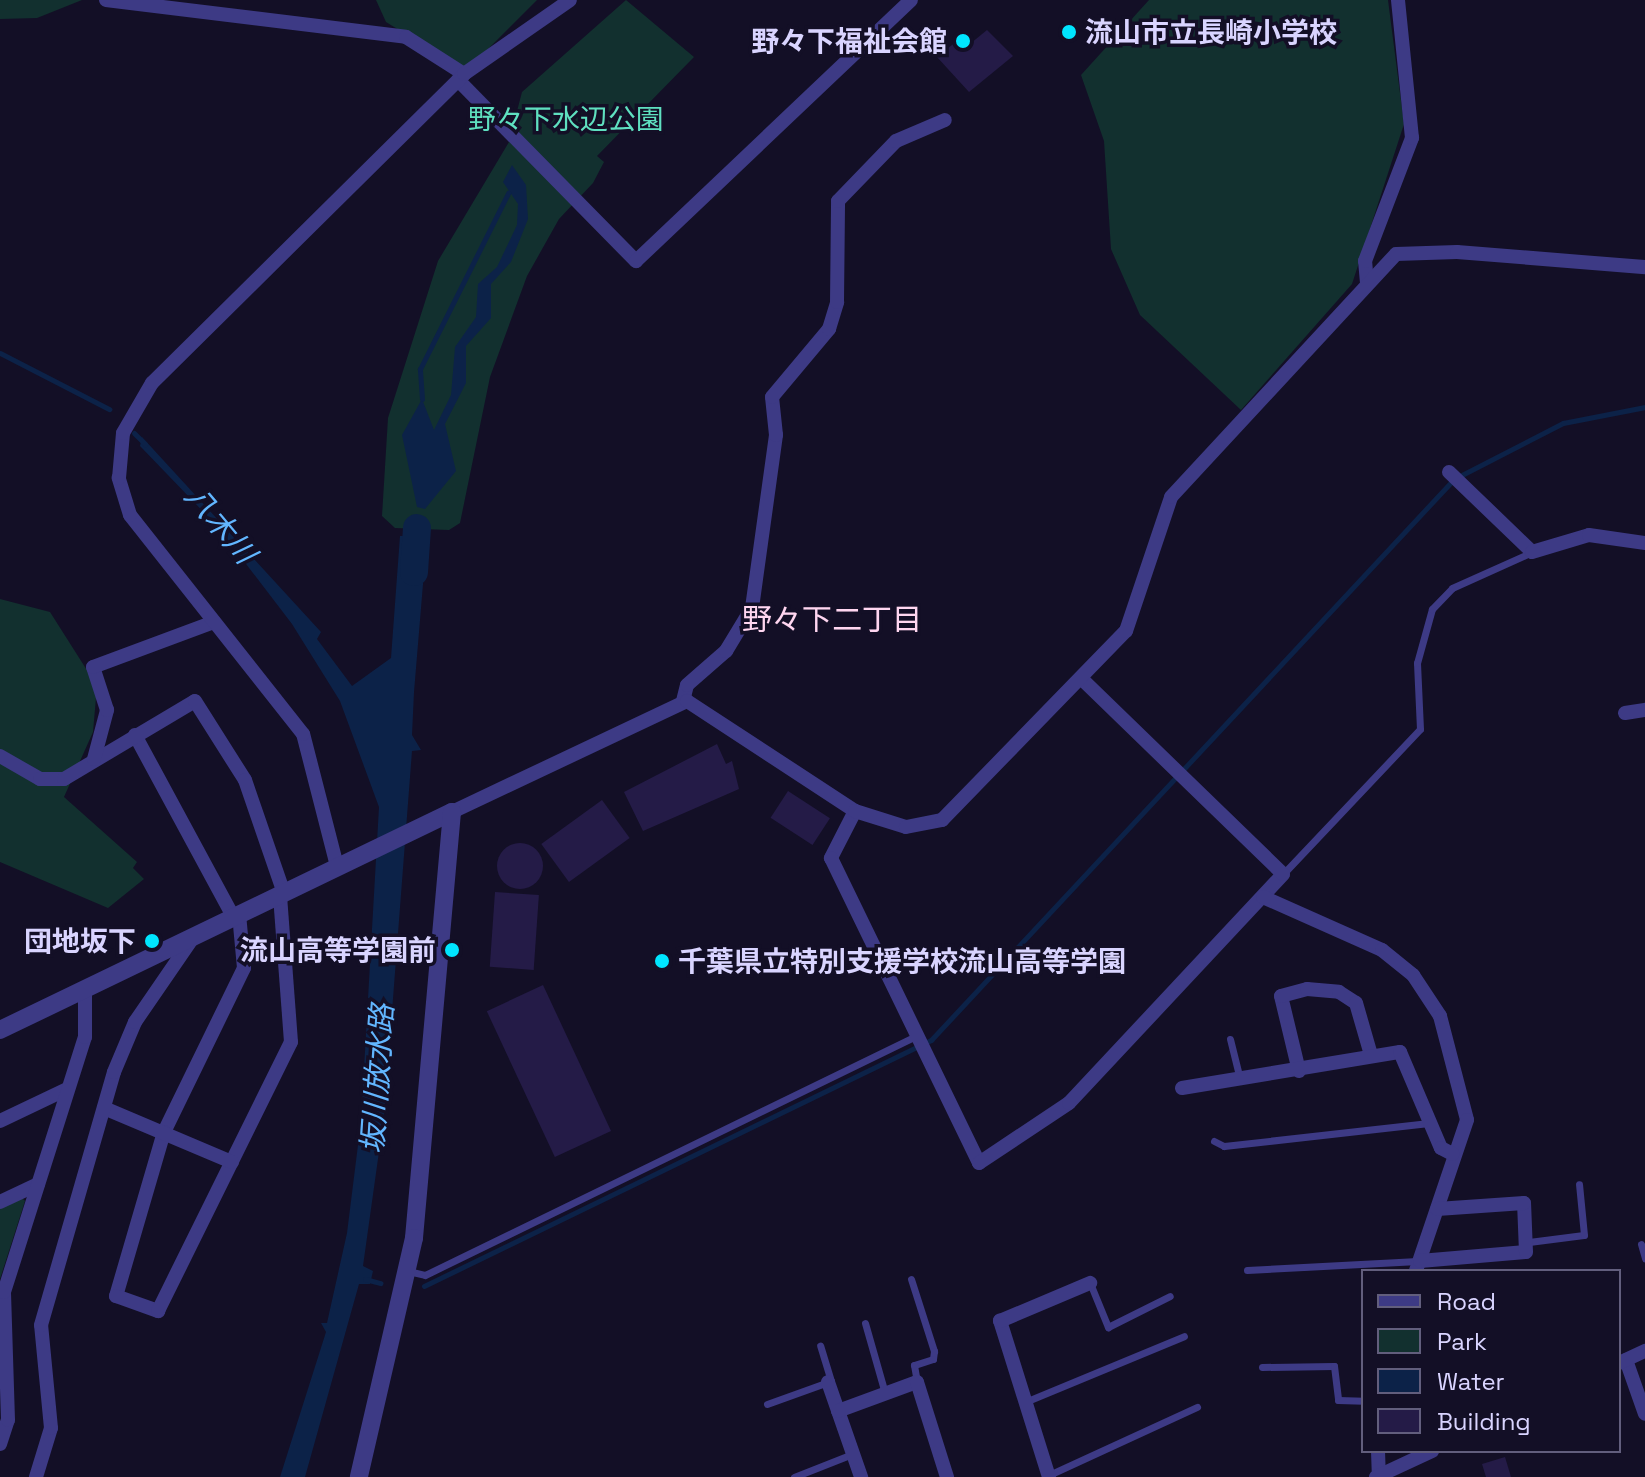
<!DOCTYPE html>
<html>
<head>
<meta charset="utf-8">
<style>
  body { margin:0 }
  #map { position:relative; width:1645px; height:1477px; overflow:hidden; background:#130f26; font-family:"Space Grotesk","Noto Sans JP",sans-serif }
  div>[style] { position:absolute }
  [style*='--x'] { left:calc(var(--x)*1px); top:calc(var(--y)*1px); width:calc(var(--w)*1px); rotate:calc(var(--a)*1deg) }
  .green>* { inset:0; background:#12302f }
  .water>* { inset:0; background:#0c2248 }
  .stream>* { height:5px; margin:-2.5px; padding:0 2.5px; transform-origin:2.5px; border-radius:2.5px; background:#0c2248 }
  .river>* { height:28px; margin:-14px; padding:0 14px; transform-origin:14px; border-radius:14px; background:#0c2248 }
  .building>* { inset:0; background:#241b47; transform-origin:0 0 }
  .round { border-radius:50% }
  .service>* { height:7px; margin:-3.5px; padding:0 3.5px; transform-origin:3.5px; border-radius:3.5px; background:#3d3a85 }
  .minor>* { height:14px; margin:-7px; padding:0 7px; transform-origin:7px; border-radius:7px; background:#3d3a85 }
  .tertiary>* { height:18px; margin:-9px; padding:0 9px; transform-origin:9px; border-radius:9px; background:#3d3a85 }
  .dots>* { width:22px; height:22px; translate:-50% -50%; box-sizing:border-box; border:4px solid #130f26; border-radius:50% }
  span { translate:-50% -50%; white-space:nowrap; text-align:center; line-height:1.15; -webkit-text-stroke:7px #130f26; paint-order:stroke }
  .poi-label { font-size:28px; color:#d9d4ff; font-weight:700 }
  .left { translate:0 -50%; text-align:left }
  .right { translate:-100% -50%; text-align:right }
  .park-label { font-size:28px; color:#5fe0c0 }
  .water-label { font-size:30px; color:#62b6ff; font-style:italic }
  .neighbourhood-label { font-size:30px; color:#ffd6f0 }
  .legend { position:absolute; left:1361px; top:1269px; width:260px; height:184px; box-sizing:border-box; background:#130f26; border:2px solid #625e7d; margin:0; padding:10px 14px; list-style:none; font-size:24px; color:#d9d4ff }
  .legend li { display:flex; align-items:center; gap:16px; height:40px }
  .legend b { width:40px; border:2px solid #625e7d }
</style>
</head>
<body>
<div id="map">
  <div class="green">
    <div style="clip-path:polygon(0 0,82px 0,37px 18px,0 19px)"></div>
    <div style="clip-path:polygon(376px 0,537px 0,466px 71px,386px 22px)"></div>
    <div style="clip-path:polygon(626px 0,694px 57px,597px 156px,604px 162px,593px 183px,559px 219px,527px 276px,490px 377px,460px 523px,449px 530px,395px 528px,382px 516px,388px 418px,438px 261px,509px 142px,522px 92px)"></div>
    <div style="clip-path:polygon(1149px 0,1388px 0,1404px 124px,1352px 284px,1241px 410px,1140px 315px,1111px 249px,1104px 141px,1081px 75px)"></div>
    <div style="clip-path:polygon(0 599px,50px 612px,97px 686px,93px 732px,64px 797px,137px 862px,133px 868px,144px 879px,108px 908px,0 862px)"></div>
    <div style="clip-path:polygon(21px 1197px,25px 1201px,0 1279px,0 1207px)"></div>
  </div>
  <div class="water">
    <div style="clip-path:polygon(512px 165px,526px 185px,528px 219px,511px 262px,491px 284px,491px 318px,466px 346px,466px 383px,445px 424px,456px 471px,425px 509px,417px 507px,402px 435px,422px 399px,434px 430px,451px 395px,455px 347px,476px 317px,478px 284px,497px 267px,517px 225px,518px 204px,503px 182px)"></div>
    <div style="clip-path:polygon(142px 437px,321px 632px,317px 639px,352px 686px,391px 658px,400px 536px,427px 536px,414px 692px,412px 735px,421px 750px,412px 751px,384px 1116px,363px 1266px,373px 1271px,370px 1284px,359px 1284px,305px 1477px,280px 1477px,326px 1332px,321px 1323px,327px 1323px,347px 1233px,361px 1121px,379px 807px,340px 701px,292px 624px,217px 526px,140px 446px)"></div>
  </div>
  <div class="stream">
    <div style="--x:0;--y:353;--w:123;--a:27.2"></div>
    <div style="--x:422;--y:399;--w:30;--a:-94"></div>
    <div style="--x:420;--y:369;--w:197;--a:-63.4"></div>
    <div style="--x:134;--y:433;--w:16;--a:45"></div>
    <div style="--x:365;--y:1279;--w:16;--a:15"></div>
    <div style="--x:424;--y:1286;--w:564;--a:-25.88"></div>
    <div style="--x:931;--y:1040;--w:767;--a:-47.01"></div>
    <div style="--x:1454;--y:479;--w:123;--a:-27.2"></div>
    <div style="--x:1563;--y:423;--w:84;--a:-11"></div>
  </div>
  <div class="river">
    <div style="--x:414;--y:572;--w:44;--a:-86.1"></div>
  </div>
  <div class="building">
    <div style="clip-path:polygon(987px 30px,1013px 56px,969px 92px,937px 57px,957px 41px,965px 48px)"></div>
    <div style="clip-path:polygon(717px 744px,726px 764px,732px 761px,739px 789px,643px 831px,624px 792px)"></div>
    <div style="left:788px;top:791px;width:50px;height:32px;rotate:33deg"></div>
    <div style="left:602px;top:800px;width:47px;height:75px;rotate:54deg"></div>
    <div class="round" style="left:497px;top:843px;width:46px;height:46px"></div>
    <div style="left:495px;top:892px;width:44px;height:75px;rotate:4deg"></div>
    <div style="left:543px;top:985px;width:161px;height:62px;rotate:65deg"></div>
    <div style="clip-path:polygon(1505px 1457px,1511px 1477px,1486px 1477px,1482px 1464px)"></div>
  </div>
  <div class="service">
    <div style="--x:1283;--y:874;--w:199;--a:-46.6"></div>
    <div style="--x:1420;--y:729;--w:66;--a:-92.6"></div>
    <div style="--x:1417;--y:663;--w:56;--a:-74.5"></div>
    <div style="--x:1432;--y:609;--w:29;--a:-46"></div>
    <div style="--x:1452;--y:588;--w:88;--a:-24.2"></div>
    <div style="--x:1230;--y:1039;--w:41;--a:76"></div>
    <div style="--x:1214;--y:1141;--w:11;--a:27"></div>
    <div style="--x:1224;--y:1146;--w:206;--a:-6.4"></div>
    <div style="--x:1529;--y:1242;--w:55;--a:-7.3"></div>
    <div style="--x:1584;--y:1235;--w:51;--a:-95.6"></div>
    <div style="--x:1641;--y:1244;--w:15;--a:74"></div>
    <div style="--x:1247;--y:1270;--w:171;--a:-3"></div>
    <div style="--x:408;--y:1271;--w:17;--a:13"></div>
    <div style="--x:425;--y:1275;--w:548;--a:-25.96"></div>
    <div style="--x:911;--y:1279;--w:76;--a:72.3"></div>
    <div style="--x:934;--y:1351;--w:8;--a:97"></div>
    <div style="--x:933;--y:1359;--w:20;--a:162"></div>
    <div style="--x:914;--y:1365;--w:17;--a:80"></div>
    <div style="--x:1090;--y:1283;--w:48;--a:67.8"></div>
    <div style="--x:1108;--y:1327;--w:69;--a:-26.6"></div>
    <div style="--x:865;--y:1323;--w:73;--a:74.1"></div>
    <div style="--x:1262;--y:1367;--w:72;--a:-0.8"></div>
    <div style="--x:1334;--y:1366;--w:34;--a:83"></div>
    <div style="--x:1338;--y:1400;--w:25;--a:2"></div>
    <div style="--x:1025;--y:1402;--w:172;--a:-22.5"></div>
    <div style="--x:767;--y:1404;--w:68;--a:-19.8"></div>
    <div style="--x:831;--y:1381;--w:37;--a:-107"></div>
    <div style="--x:1049;--y:1475;--w:163;--a:-24.7"></div>
    <div style="--x:794;--y:1477;--w:62;--a:-21.6"></div>
  </div>
  <div class="minor">
    <div style="--x:106;--y:0;--w:302;--a:7"></div>
    <div style="--x:406;--y:37;--w:69;--a:32.5"></div>
    <div style="--x:458;--y:80;--w:254;--a:45.5"></div>
    <div style="--x:636;--y:261;--w:379;--a:-43.5"></div>
    <div style="--x:1367;--y:283;--w:22;--a:-95"></div>
    <div style="--x:1365;--y:261;--w:132;--a:-69.1"></div>
    <div style="--x:1412;--y:138;--w:139;--a:-95.8"></div>
    <div style="--x:1449;--y:472;--w:115;--a:43.9"></div>
    <div style="--x:1532;--y:552;--w:59;--a:-16.6"></div>
    <div style="--x:1589;--y:535;--w:57;--a:8.1"></div>
    <div style="--x:683;--y:701;--w:16;--a:-76"></div>
    <div style="--x:687;--y:685;--w:52;--a:-41.1"></div>
    <div style="--x:726;--y:651;--w:50;--a:-58.8"></div>
    <div style="--x:752;--y:608;--w:175;--a:-82.1"></div>
    <div style="--x:776;--y:435;--w:38;--a:-96"></div>
    <div style="--x:772;--y:397;--w:89;--a:-50"></div>
    <div style="--x:829;--y:329;--w:28;--a:-73"></div>
    <div style="--x:837;--y:302;--w:101;--a:-89.4"></div>
    <div style="--x:838;--y:201;--w:83;--a:-46"></div>
    <div style="--x:896;--y:141;--w:53;--a:-23.2"></div>
    <div style="--x:1625;--y:713;--w:20;--a:-9"></div>
    <div style="--x:135;--y:735;--w:206;--a:61.6"></div>
    <div style="--x:0;--y:756;--w:46;--a:29.9"></div>
    <div style="--x:40;--y:779;--w:24;--a:0"></div>
    <div style="--x:64;--y:779;--w:152;--a:-30.8"></div>
    <div style="--x:195;--y:701;--w:93;--a:57.7"></div>
    <div style="--x:245;--y:780;--w:120;--a:71"></div>
    <div style="--x:94;--y:759;--w:51;--a:-75.1"></div>
    <div style="--x:107;--y:710;--w:45;--a:-108"></div>
    <div style="--x:93;--y:667;--w:129;--a:-20.4"></div>
    <div style="--x:855;--y:811;--w:53;--a:117.1"></div>
    <div style="--x:831;--y:858;--w:339;--a:64.1"></div>
    <div style="--x:979;--y:1163;--w:108;--a:-33.7"></div>
    <div style="--x:1069;--y:1103;--w:313;--a:-46.9"></div>
    <div style="--x:1283;--y:874;--w:279;--a:-135.9"></div>
    <div style="--x:452;--y:812;--w:260;--a:-25.3"></div>
    <div style="--x:687;--y:701;--w:201;--a:33.2"></div>
    <div style="--x:855;--y:811;--w:53;--a:17.4"></div>
    <div style="--x:906;--y:827;--w:37;--a:-11"></div>
    <div style="--x:942;--y:820;--w:264;--a:-45.8"></div>
    <div style="--x:1126;--y:631;--w:141;--a:-71.4"></div>
    <div style="--x:1171;--y:497;--w:331;--a:-47.2"></div>
    <div style="--x:1396;--y:254;--w:61;--a:-1.9"></div>
    <div style="--x:1457;--y:252;--w:189;--a:4.6"></div>
    <div style="--x:337;--y:866;--w:136;--a:-104.4"></div>
    <div style="--x:303;--y:734;--w:279;--a:-128.3"></div>
    <div style="--x:130;--y:515;--w:39;--a:-107"></div>
    <div style="--x:119;--y:478;--w:45;--a:-84.9"></div>
    <div style="--x:123;--y:433;--w:58;--a:-59.9"></div>
    <div style="--x:152;--y:383;--w:439;--a:-44.7"></div>
    <div style="--x:464;--y:74;--w:129;--a:-34.9"></div>
    <div style="--x:1263;--y:897;--w:130;--a:24"></div>
    <div style="--x:1382;--y:950;--w:40;--a:39"></div>
    <div style="--x:1413;--y:975;--w:49;--a:56.6"></div>
    <div style="--x:1440;--y:1016;--w:107;--a:75.4"></div>
    <div style="--x:1467;--y:1120;--w:159;--a:108.7"></div>
    <div style="--x:239;--y:914;--w:54;--a:84.7"></div>
    <div style="--x:244;--y:968;--w:182;--a:116"></div>
    <div style="--x:164;--y:1132;--w:171;--a:106.3"></div>
    <div style="--x:116;--y:1296;--w:45;--a:19.7"></div>
    <div style="--x:158;--y:1311;--w:300;--a:-63.7"></div>
    <div style="--x:291;--y:1042;--w:148;--a:-94.3"></div>
    <div style="--x:1299;--y:1071;--w:77;--a:-103.5"></div>
    <div style="--x:1281;--y:996;--w:27;--a:-15"></div>
    <div style="--x:1307;--y:989;--w:32;--a:5"></div>
    <div style="--x:1339;--y:992;--w:20;--a:33"></div>
    <div style="--x:1356;--y:1003;--w:54;--a:73.9"></div>
    <div style="--x:1182;--y:1088;--w:221;--a:-9.4"></div>
    <div style="--x:1400;--y:1052;--w:104;--a:66.9"></div>
    <div style="--x:1441;--y:1148;--w:13;--a:27"></div>
    <div style="--x:104;--y:1108;--w:139;--a:22.9"></div>
    <div style="--x:0;--y:1121;--w:72;--a:-25.5"></div>
    <div style="--x:0;--y:1202;--w:42;--a:-25.3"></div>
    <div style="--x:1420;--y:1261;--w:106;--a:-4.9"></div>
    <div style="--x:1526;--y:1252;--w:49;--a:-92.3"></div>
    <div style="--x:1524;--y:1203;--w:87;--a:176.1"></div>
    <div style="--x:1626;--y:1360;--w:57;--a:70.6"></div>
    <div style="--x:1619;--y:1363;--w:29;--a:-25"></div>
    <div style="--x:828;--y:1382;--w:101;--a:70.8"></div>
    <div style="--x:838;--y:1411;--w:84;--a:-20.2"></div>
    <div style="--x:917;--y:1382;--w:100;--a:72.5"></div>
    <div style="--x:0;--y:1444;--w:25;--a:-72"></div>
    <div style="--x:8;--y:1420;--w:128;--a:-91.8"></div>
    <div style="--x:4;--y:1292;--w:268;--a:-72.4"></div>
    <div style="--x:85;--y:1037;--w:48;--a:-90"></div>
    <div style="--x:1378;--y:1451;--w:26;--a:88"></div>
    <div style="--x:36;--y:1477;--w:51;--a:-73"></div>
    <div style="--x:51;--y:1428;--w:103;--a:-95.5"></div>
    <div style="--x:41;--y:1325;--w:263;--a:-73.9"></div>
    <div style="--x:114;--y:1072;--w:54;--a:-67.2"></div>
    <div style="--x:135;--y:1022;--w:104;--a:-55.5"></div>
    <div style="--x:1049;--y:1477;--w:164;--a:-107.4"></div>
    <div style="--x:1000;--y:1321;--w:98;--a:-22.9"></div>
    <div style="--x:1376;--y:1477;--w:62;--a:-24.9"></div>
  </div>
  <div class="tertiary">
    <div style="--x:0;--y:1030;--w:502;--a:-25.75"></div>
    <div style="--x:452;--y:812;--w:428;--a:95.1"></div>
    <div style="--x:414;--y:1238;--w:245;--a:103"></div>
  </div>
  <div class="dots">
    <div style="left:1069px;top:32px;background:#00e5ff"></div>
    <div style="left:963px;top:41px;background:#00e5ff"></div>
    <div style="left:152px;top:941px;background:#00e5ff"></div>
    <div style="left:452px;top:950px;background:#00e5ff"></div>
    <div style="left:662px;top:961px;background:#00e5ff"></div>
  </div>
  <div class="poi-label">
    <span class="left" style="left:1085px;top:32px">流山市立長崎小学校</span>
    <span class="right" style="left:947px;top:41px">野々下福祉会館</span>
    <span class="right" style="left:136px;top:941px">団地坂下</span>
    <span class="right" style="left:436px;top:950px">流山高等学園前</span>
    <span class="left" style="left:678px;top:961px">千葉県立特別支援学校流山高等学園</span>
  </div>
  <div class="park-label">
    <span style="left:566px;top:119px">野々下水辺公園</span>
  </div>
  <div class="water-label">
    <span style="left:220px;top:525px;rotate:50deg">八木川</span>
    <span style="left:378px;top:1079px;rotate:-86deg">坂川放水路</span>
  </div>
  <div class="neighbourhood-label">
    <span style="left:832px;top:620px">野々下二丁目</span>
  </div>
  <ul class="legend">
  <li><b style="height:10px;background:#3d3a85"></b>Road</li>
  <li><b style="height:22px;background:#12302f"></b>Park</li>
  <li><b style="height:22px;background:#0c2248"></b>Water</li>
  <li><b style="height:22px;background:#241b47"></b>Building</li>
  </ul>
</div>
</body>
</html>
